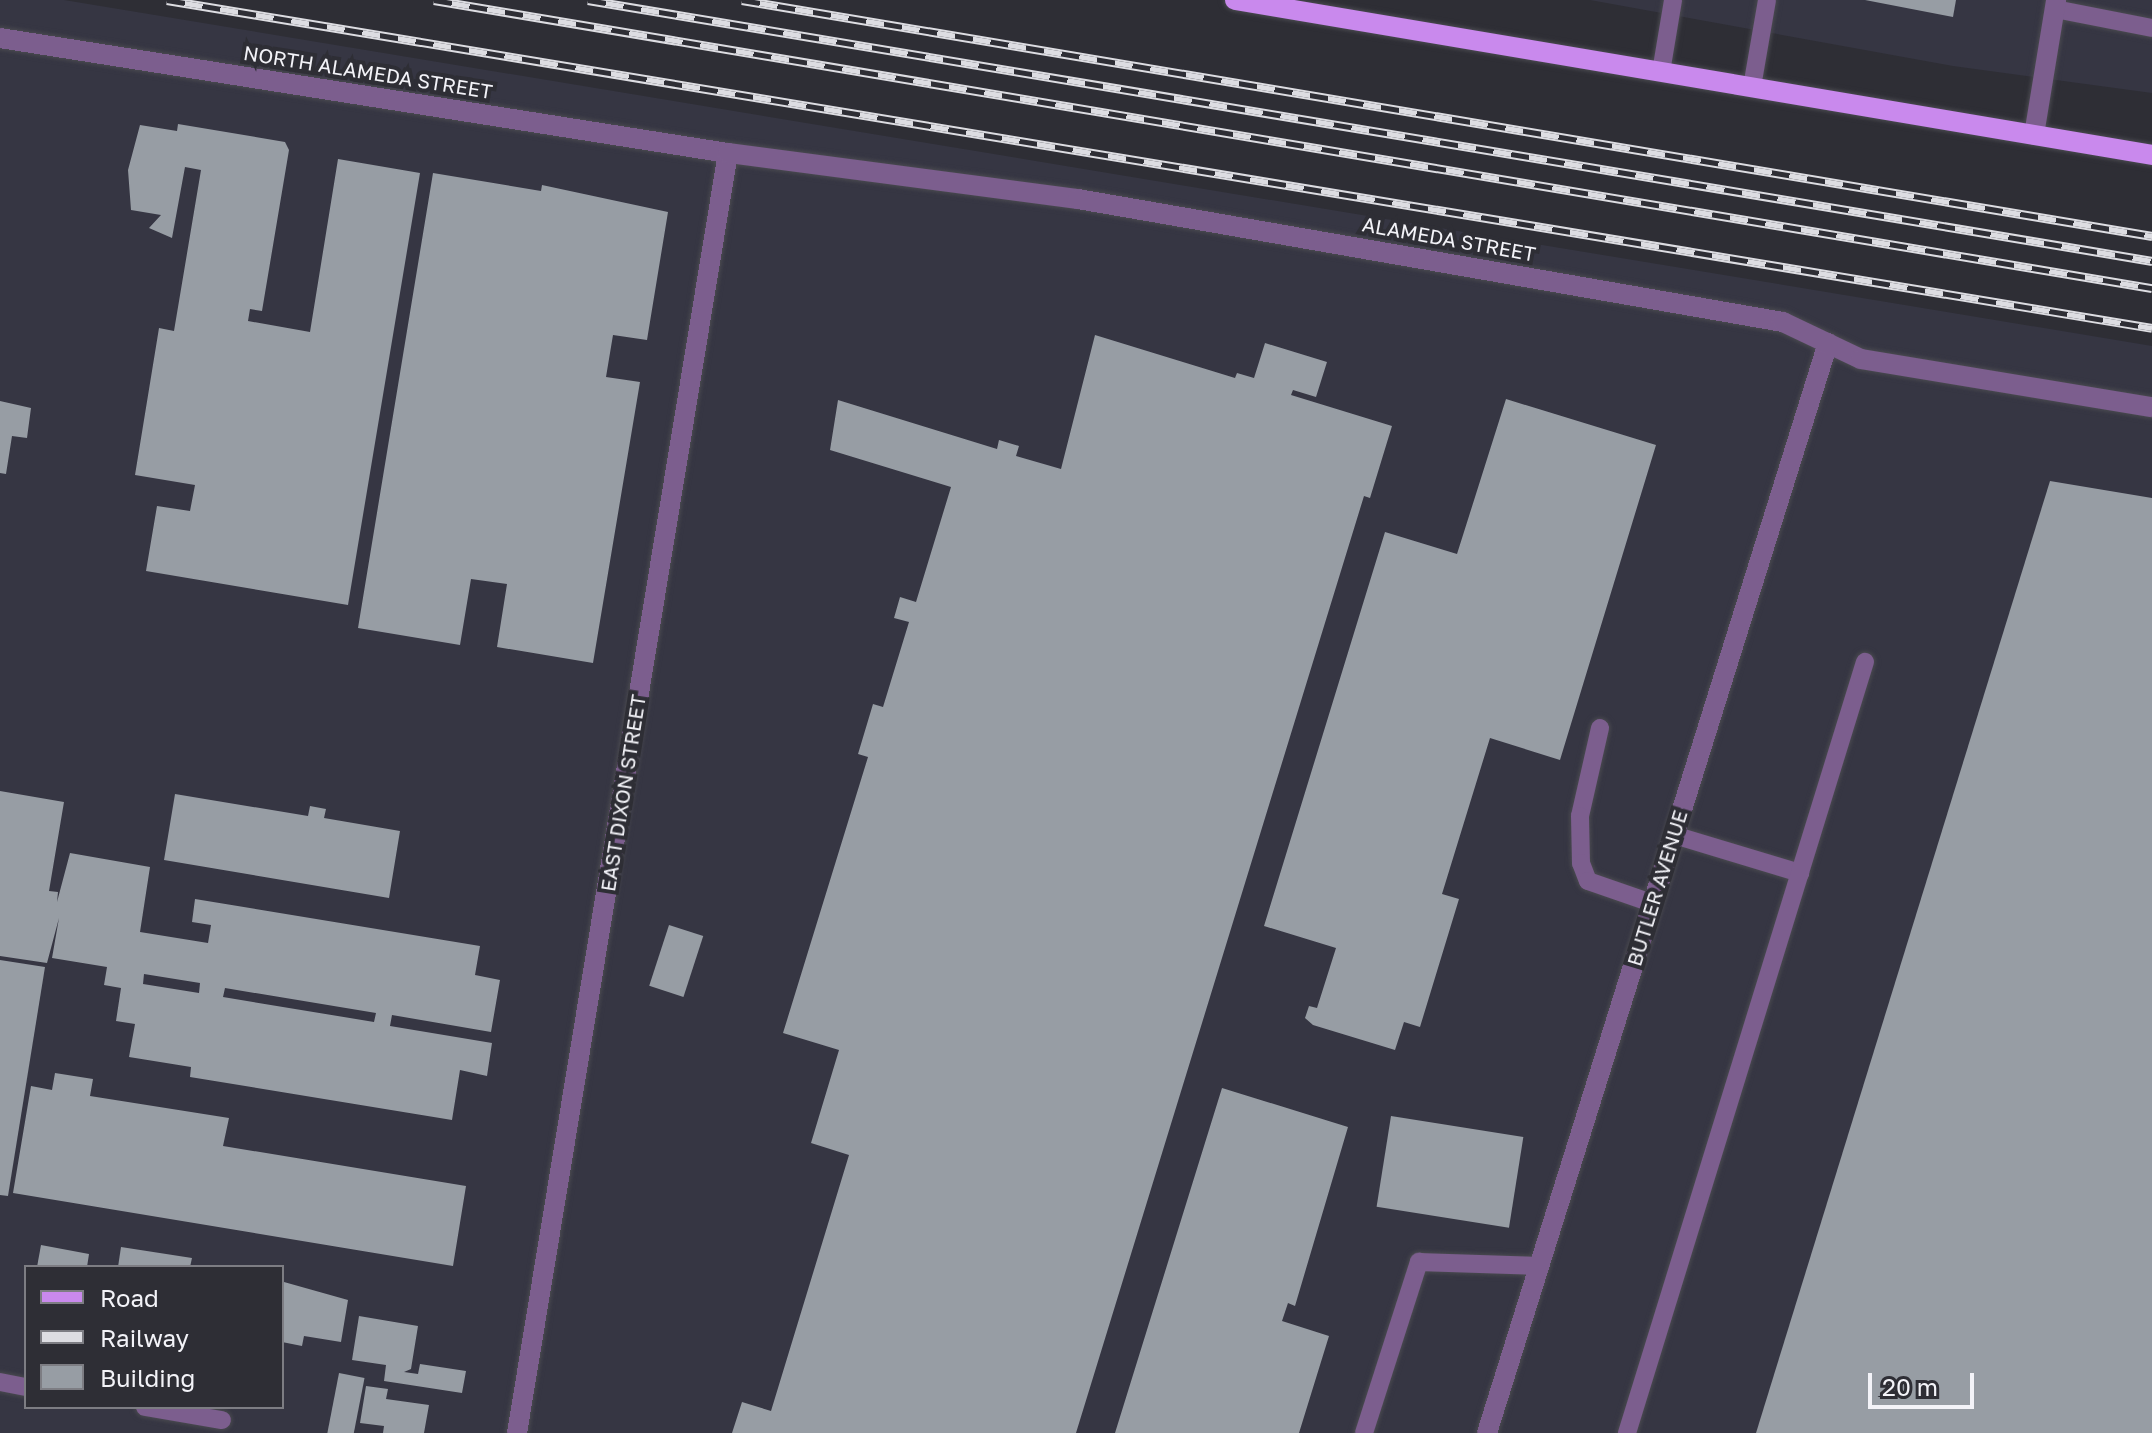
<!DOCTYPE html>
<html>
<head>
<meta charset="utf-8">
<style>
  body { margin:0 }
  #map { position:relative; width:2152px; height:1433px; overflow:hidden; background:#2e2e35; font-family:"Golos Text",sans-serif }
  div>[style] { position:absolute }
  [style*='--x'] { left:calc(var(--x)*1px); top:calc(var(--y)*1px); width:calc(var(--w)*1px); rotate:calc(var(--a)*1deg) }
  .built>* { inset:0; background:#363643 }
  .building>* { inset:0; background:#979da4; transform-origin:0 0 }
  .roads { filter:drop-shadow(0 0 2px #4a4a50) drop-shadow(0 0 2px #4a4a50) }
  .service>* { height:18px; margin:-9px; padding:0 9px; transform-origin:9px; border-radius:9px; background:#7c5e8e }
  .minor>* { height:20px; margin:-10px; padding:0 10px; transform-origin:10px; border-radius:10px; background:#7c5e8e }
  .tertiary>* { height:20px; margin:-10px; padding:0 10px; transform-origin:10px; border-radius:10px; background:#7c5e8e }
  .primary>* { height:20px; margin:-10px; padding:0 10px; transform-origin:10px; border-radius:10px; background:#c989ed }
  .rail>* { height:9px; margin-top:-4.5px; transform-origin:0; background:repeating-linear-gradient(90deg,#2e2e35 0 18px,#dddde2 0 36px); box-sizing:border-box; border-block:2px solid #dddde2 }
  span { translate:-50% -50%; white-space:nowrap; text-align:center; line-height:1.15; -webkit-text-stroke:8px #2e2e35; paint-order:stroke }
  .street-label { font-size:20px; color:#f3f3f8 }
  .legend { position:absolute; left:24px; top:1265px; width:260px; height:144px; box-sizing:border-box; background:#2e2e35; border:2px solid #7d7d83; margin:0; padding:10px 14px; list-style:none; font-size:24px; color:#f3f3f8 }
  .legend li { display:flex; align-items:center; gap:16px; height:40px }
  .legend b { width:40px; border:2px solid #7d7d83 }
  .scale { position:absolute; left:1868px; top:1373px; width:106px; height:36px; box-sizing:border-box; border:4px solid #f3f3f8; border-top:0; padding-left:10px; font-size:24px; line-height:28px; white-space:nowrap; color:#f3f3f8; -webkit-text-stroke:6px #2e2e35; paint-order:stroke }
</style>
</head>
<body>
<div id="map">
  <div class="built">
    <div style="clip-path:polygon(evenodd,0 0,64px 0,2152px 346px,2152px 1433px,0 1433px,0 0,26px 1267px,282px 1267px,282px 1407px,26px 1407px,26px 1267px)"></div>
    <div style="clip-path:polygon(1590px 0,2152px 0,2152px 93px,1953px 66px)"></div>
  </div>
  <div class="building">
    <div style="clip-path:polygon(1865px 0,1956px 0,1953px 17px)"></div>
    <div style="clip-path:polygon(178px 124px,285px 142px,289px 150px,262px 311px,250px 309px,248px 321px,310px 332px,338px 159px,420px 173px,348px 605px,146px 571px,157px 506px,190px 511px,195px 485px,135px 475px,159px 328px,174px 331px,201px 170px,185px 167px,172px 238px,149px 228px,161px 215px,131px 210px,128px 170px,140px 125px,177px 131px)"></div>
    <div style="clip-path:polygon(433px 173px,541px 191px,542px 185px,668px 212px,647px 340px,613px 335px,606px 377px,640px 382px,593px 663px,497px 647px,507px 584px,471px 579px,460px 645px,358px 628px)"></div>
    <div style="clip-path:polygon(1095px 335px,1235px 378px,1237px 373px,1254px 378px,1265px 343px,1327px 362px,1316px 397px,1293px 390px,1291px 395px,1392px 426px,1370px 498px,1364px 496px,1076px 1433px,732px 1433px,742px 1402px,771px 1411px,849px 1155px,811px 1143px,839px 1050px,783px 1033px,868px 757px,858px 754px,873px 704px,883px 707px,909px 622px,894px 618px,900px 597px,916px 602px,951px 487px,830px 450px,838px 400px,997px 449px,999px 440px,1019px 446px,1016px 456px,1061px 469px)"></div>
    <div style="clip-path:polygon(1506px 399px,1656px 445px,1560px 760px,1490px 738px,1442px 894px,1459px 899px,1420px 1027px,1404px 1022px,1395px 1050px,1313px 1025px,1305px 1018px,1309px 1006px,1317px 1008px,1336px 948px,1264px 926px,1385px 532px,1457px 554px)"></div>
    <div style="clip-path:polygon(0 401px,31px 408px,27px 438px,12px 436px,6px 474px,0 473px)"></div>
    <div style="clip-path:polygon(2050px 481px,2152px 498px,2152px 1433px,1756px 1433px)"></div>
    <div style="clip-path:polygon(evenodd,0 791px,64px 802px,49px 891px,58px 892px,57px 902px,70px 853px,150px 867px,140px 932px,208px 943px,211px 925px,192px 922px,195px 899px,480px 946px,475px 975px,500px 980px,491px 1032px,392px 1015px,390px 1026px,492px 1043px,487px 1076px,460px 1070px,452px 1120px,190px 1077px,191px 1067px,129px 1057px,135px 1024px,116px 1021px,121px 988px,104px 985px,107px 967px,52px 958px,59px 918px,47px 963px,0 956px,0 791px,144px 974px,200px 983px,199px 993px,143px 984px,144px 974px,0 791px,225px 988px,376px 1013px,374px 1022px,223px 997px,225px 988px)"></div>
    <div style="clip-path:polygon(175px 794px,308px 816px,310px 806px,326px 809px,324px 818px,400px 831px,389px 898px,164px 860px)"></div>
    <div style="left:669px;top:925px;width:36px;height:64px;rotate:18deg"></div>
    <div style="clip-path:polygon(0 960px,45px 967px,8px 1196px,0 1195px)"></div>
    <div style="clip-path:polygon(55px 1073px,93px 1079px,90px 1096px,229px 1118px,223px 1146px,466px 1186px,453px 1266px,13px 1193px,31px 1086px,52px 1090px)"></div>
    <div style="clip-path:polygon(1222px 1088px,1348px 1127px,1295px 1306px,1288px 1303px,1282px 1321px,1329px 1336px,1299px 1433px,1115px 1433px)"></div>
    <div style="left:1391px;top:1116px;width:134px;height:92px;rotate:9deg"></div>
    <div style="clip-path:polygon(41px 1245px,89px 1254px,87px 1267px,37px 1267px)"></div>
    <div style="clip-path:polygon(121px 1247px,192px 1258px,190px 1267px,118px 1267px)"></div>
    <div style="clip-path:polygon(284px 1282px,348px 1300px,341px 1342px,304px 1336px,302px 1346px,282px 1342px)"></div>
    <div style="clip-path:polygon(359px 1316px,418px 1326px,411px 1369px,404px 1372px,418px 1374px,420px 1364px,466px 1371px,462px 1393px,384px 1381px,386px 1365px,352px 1360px)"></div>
    <div style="left:339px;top:1373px;width:26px;height:61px;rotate:11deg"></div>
    <div style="clip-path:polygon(366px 1386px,388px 1389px,386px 1399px,429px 1405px,424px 1433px,383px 1433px,384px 1426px,360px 1423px)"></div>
  </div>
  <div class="roads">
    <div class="service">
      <div style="--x:2055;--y:9;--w:99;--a:11.1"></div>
      <div style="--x:1661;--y:72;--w:73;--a:-80.5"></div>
      <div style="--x:1752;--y:87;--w:88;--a:-80.2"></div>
      <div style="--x:1600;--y:728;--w:90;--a:102.8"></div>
      <div style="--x:1580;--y:816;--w:47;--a:88.8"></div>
      <div style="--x:1581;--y:863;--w:19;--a:69"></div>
      <div style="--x:1588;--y:881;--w:68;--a:19"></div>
      <div style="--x:1674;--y:835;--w:132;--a:16.8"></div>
      <div style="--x:0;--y:1382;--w:26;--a:11"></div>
      <div style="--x:145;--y:1407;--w:78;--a:9.6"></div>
      <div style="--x:1364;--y:1433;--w:180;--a:-72.2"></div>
      <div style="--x:1419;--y:1262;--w:121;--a:1.9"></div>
      <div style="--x:1627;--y:1433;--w:807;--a:-72.85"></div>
    </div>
    <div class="minor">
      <div style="--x:2034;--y:135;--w:137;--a:-80.7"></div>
      <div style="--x:517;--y:1433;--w:1297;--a:-80.64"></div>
      <div style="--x:1487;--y:1433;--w:1142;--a:-72.63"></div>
    </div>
    <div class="tertiary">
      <div style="--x:0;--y:38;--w:737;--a:8.98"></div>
      <div style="--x:728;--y:153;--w:353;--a:7.5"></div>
      <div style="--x:1078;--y:199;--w:716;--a:9.9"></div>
      <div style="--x:1783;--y:322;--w:86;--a:25.4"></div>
      <div style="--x:1861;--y:359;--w:295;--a:9.4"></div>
    </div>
    <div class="primary">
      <div style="--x:1235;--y:0;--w:930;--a:9.59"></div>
    </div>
  </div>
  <div class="rail">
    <div style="--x:167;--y:0;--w:2012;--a:9.38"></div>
    <div style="--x:434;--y:0;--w:1742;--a:9.52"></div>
    <div style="--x:588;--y:0;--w:1586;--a:9.47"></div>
    <div style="--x:742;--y:0;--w:1430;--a:9.5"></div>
  </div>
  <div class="street-label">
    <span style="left:368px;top:72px;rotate:9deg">NORTH ALAMEDA STREET</span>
    <span style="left:1449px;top:239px;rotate:10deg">ALAMEDA STREET</span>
    <span style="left:623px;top:793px;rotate:-81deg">EAST DIXON STREET</span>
    <span style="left:1657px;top:888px;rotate:-73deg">BUTLER AVENUE</span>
  </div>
  <ul class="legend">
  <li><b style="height:10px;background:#c989ed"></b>Road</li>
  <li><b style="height:10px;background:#dddde2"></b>Railway</li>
  <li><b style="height:22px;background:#979da4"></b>Building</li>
  </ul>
  <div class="scale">20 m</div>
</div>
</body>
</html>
